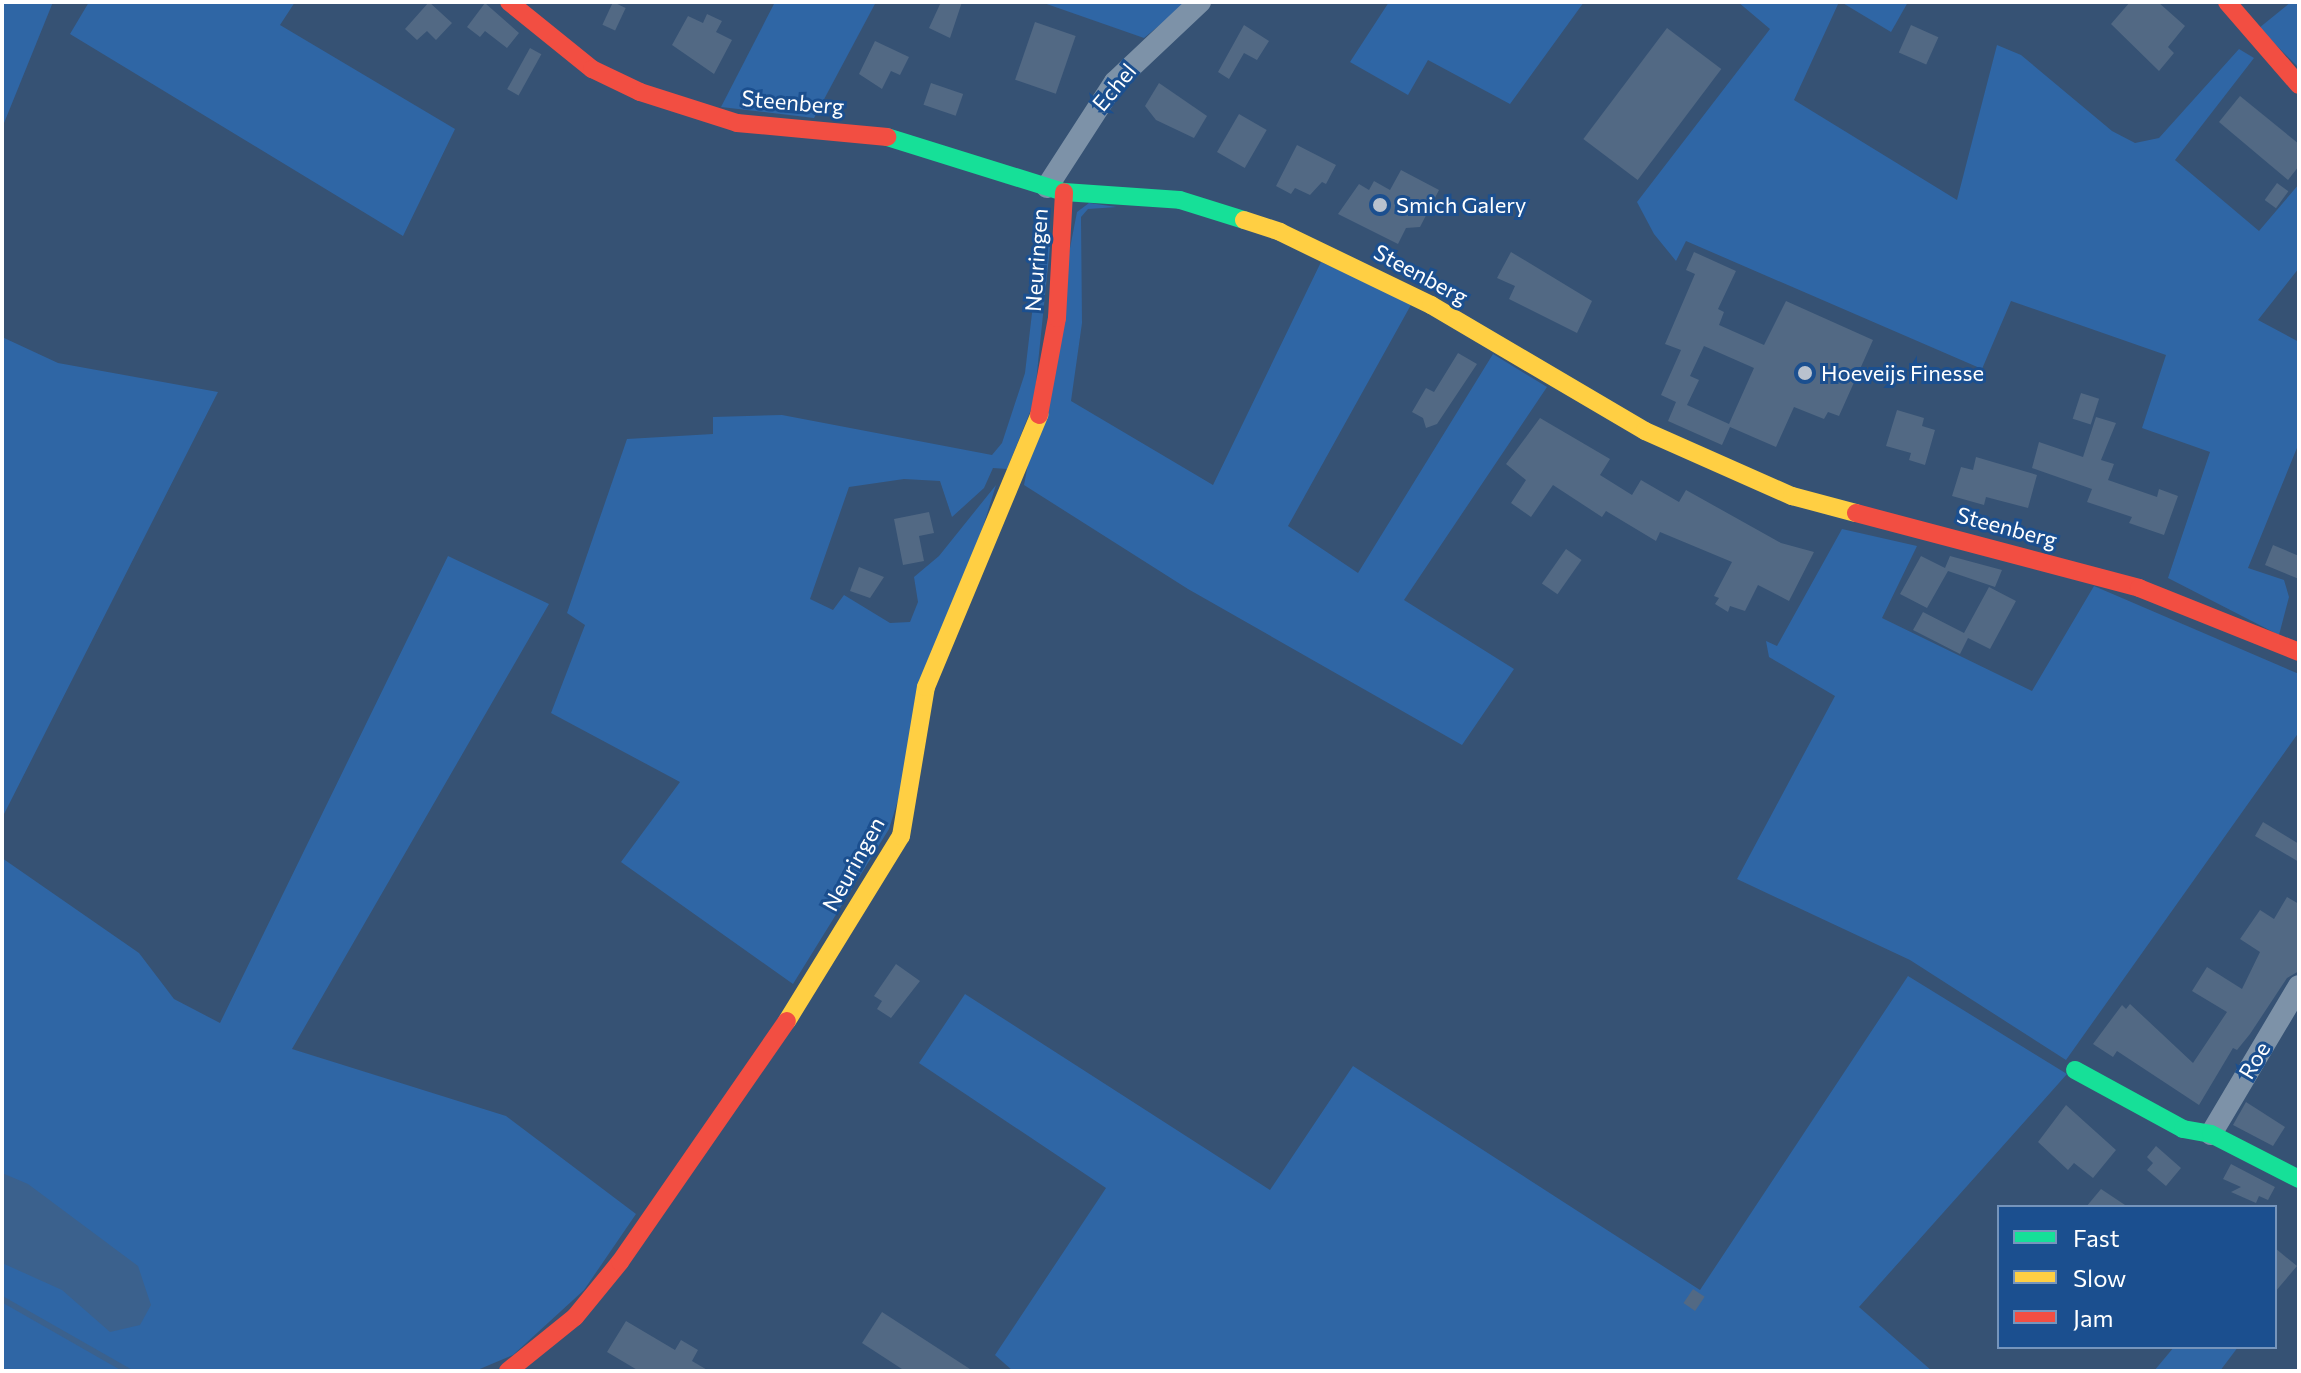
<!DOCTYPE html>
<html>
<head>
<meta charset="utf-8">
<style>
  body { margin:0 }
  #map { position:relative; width:2301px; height:1373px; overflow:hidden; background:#365274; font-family:Commissioner,sans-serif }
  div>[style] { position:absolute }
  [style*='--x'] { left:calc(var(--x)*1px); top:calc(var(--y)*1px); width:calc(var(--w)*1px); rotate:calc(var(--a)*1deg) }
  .green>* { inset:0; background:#2f66a5 }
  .water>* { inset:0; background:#3b618d }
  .stream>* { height:6px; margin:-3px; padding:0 3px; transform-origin:3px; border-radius:3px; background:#3b618d }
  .building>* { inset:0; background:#526984; transform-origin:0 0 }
  .street>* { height:22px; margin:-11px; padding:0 11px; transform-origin:11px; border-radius:11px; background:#7d92a8 }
  .fast>* { height:18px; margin:-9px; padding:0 9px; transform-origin:9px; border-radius:9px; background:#16e098 }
  .slow>* { height:18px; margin:-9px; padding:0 9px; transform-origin:9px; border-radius:9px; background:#ffcf43 }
  .jam>* { height:18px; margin:-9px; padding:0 9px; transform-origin:9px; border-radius:9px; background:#f24e42 }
  .dots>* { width:22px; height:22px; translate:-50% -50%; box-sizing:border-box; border:4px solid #1b4f8f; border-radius:50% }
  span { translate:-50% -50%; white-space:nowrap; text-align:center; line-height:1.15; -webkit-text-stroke:6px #1b4f8f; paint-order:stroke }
  .street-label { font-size:22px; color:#fff }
  .poi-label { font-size:22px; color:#fff }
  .left { translate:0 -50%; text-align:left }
  .frame { position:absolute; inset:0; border:4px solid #fff; pointer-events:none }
  .legend { position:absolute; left:1997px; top:1205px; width:280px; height:144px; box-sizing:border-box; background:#1b4f8f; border:2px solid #7695bc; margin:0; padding:10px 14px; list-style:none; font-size:24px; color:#fff }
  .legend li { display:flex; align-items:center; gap:16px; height:40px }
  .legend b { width:40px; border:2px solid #7695bc }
</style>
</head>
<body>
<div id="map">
  <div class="green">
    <div style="clip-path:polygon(2px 2px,53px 2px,2px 128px)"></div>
    <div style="clip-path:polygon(89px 2px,295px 2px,280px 25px,455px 129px,403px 236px,70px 34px)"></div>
    <div style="clip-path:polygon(775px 2px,876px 2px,814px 118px,721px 107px)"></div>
    <div style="clip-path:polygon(1041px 2px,1188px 2px,1144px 38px)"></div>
    <div style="clip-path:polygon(1389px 2px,1584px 2px,1510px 104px,1428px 60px,1408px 95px,1350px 62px)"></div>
    <div style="clip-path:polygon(1738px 2px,1839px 2px,1794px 100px,1957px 200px,1997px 45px,2021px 55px,2112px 131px,2135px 143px,2159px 138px,2239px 49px,2254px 58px,2175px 160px,2259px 231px,2299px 184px,2299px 268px,2258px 320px,2299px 342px,2299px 443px,2248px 568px,2284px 580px,2289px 597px,2279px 635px,2168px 578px,2210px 452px,2142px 428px,2166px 355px,2011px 301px,1982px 369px,1686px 241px,1676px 261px,1654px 234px,1637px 202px,1770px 29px)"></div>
    <div style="clip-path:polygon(1841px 2px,1908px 2px,1891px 32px)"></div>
    <div style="clip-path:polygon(2291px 2px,2299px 2px,2299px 68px,2259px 28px)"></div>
    <div style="clip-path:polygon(1089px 203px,1117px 207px,1088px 209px,1081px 217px,1082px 323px,1071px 401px,1213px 485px,1321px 262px,1412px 303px,1288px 526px,1358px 573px,1493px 354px,1547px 387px,1404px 600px,1514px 669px,1462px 745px,1188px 589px,1024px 485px,1077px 212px)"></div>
    <div style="clip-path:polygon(1040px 245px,1050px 247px,1034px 402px,1007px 469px,993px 468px,984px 488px,952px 517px,940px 481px,904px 479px,849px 487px,810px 599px,833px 610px,844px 595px,890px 623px,910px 622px,918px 602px,914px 577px,939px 556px,996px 485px,889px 829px,793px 984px,621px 862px,680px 782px,551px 713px,585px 625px,567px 613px,627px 439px,713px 434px,713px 417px,782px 415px,992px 455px,1002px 443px,1025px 373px)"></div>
    <div style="clip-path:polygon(2px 337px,58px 363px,218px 392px,2px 818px)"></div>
    <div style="clip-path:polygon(1842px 529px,1917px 546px,1882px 618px,2032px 691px,2094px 586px,2299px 674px,2299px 732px,2066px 1060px,1910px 960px,1737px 879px,1835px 696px,1769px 657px,1766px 641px,1777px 646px)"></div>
    <div style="clip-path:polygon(448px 556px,549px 604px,292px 1049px,506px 1116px,636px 1214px,584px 1290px,513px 1355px,475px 1371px,2px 1371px,2px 858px,139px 953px,174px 999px,220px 1023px)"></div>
    <div style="clip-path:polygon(1908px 976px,2067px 1074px,1859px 1307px,1932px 1371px,1013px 1371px,995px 1355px,1106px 1188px,919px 1063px,965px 994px,1270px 1190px,1353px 1066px,1700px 1290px)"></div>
    <div style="clip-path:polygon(2174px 1347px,2238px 1347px,2220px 1371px,2154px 1371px)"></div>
  </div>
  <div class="water">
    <div style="clip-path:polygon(2px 1173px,28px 1184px,138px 1266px,151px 1305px,140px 1325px,110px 1332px,62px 1290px,2px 1263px)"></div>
  </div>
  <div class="stream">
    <div style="--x:2;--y:1299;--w:145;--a:29.7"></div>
  </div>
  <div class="building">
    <div style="clip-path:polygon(429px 2px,452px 23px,436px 40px,427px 31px,417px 40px,405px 29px)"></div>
    <div style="left:613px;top:2px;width:14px;height:25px;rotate:25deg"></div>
    <div style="clip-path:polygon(941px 2px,962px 2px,950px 38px,929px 28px)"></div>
    <div style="clip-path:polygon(2130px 2px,2158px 2px,2185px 26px,2168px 47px,2174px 53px,2159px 71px,2111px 24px)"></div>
    <div style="clip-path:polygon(485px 3px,519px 33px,507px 48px,485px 31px,480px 37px,467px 27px)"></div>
    <div style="clip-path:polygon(707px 14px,722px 21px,716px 32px,732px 40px,714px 74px,672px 45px,688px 16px,703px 23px)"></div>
    <div style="left:1035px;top:22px;width:43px;height:61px;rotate:19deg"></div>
    <div style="clip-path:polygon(1244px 25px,1269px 41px,1257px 60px,1244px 53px,1229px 79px,1218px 72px)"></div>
    <div style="left:1911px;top:25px;width:30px;height:30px;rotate:24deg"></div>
    <div style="left:1667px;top:28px;width:68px;height:139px;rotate:37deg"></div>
    <div style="clip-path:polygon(875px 41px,909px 57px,900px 75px,891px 71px,882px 89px,859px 74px)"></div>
    <div style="left:530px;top:48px;width:13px;height:47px;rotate:29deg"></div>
    <div style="left:931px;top:83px;width:34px;height:23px;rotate:19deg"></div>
    <div style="clip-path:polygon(1159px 83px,1207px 116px,1194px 138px,1156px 120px,1145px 106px)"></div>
    <div style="clip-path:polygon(2240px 96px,2299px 144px,2299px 166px,2288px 180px,2219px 122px)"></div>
    <div style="left:1239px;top:114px;width:32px;height:44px;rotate:30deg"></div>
    <div style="clip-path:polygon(1297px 145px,1336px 165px,1326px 184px,1322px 182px,1310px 195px,1295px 188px,1291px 194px,1276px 186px)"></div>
    <div style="clip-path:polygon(1401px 170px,1439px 190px,1420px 227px,1406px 228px,1398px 244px,1338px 214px,1359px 184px,1369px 190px,1374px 181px,1390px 190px)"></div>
    <div style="left:2277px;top:183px;width:14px;height:21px;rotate:36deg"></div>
    <div style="clip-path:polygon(1511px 252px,1592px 301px,1577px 333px,1509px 299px,1515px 286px,1497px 278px)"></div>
    <div style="clip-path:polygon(evenodd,1694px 252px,1736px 271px,1718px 309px,1724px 312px,1719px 325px,1764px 345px,1786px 301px,1873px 340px,1839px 416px,1828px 412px,1824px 419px,1794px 407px,1776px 447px,1730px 427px,1722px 445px,1668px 421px,1676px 402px,1661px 395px,1681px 350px,1665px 344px,1695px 274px,1686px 270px,1694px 252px,1704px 346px,1754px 368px,1729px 424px,1687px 405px,1699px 380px,1690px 376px,1704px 346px)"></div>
    <div style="clip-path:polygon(1458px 353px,1477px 364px,1437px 424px,1426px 428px,1423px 418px,1412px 412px,1426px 388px,1434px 392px)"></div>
    <div style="left:2081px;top:393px;width:19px;height:27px;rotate:18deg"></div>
    <div style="clip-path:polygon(1897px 410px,1924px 418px,1922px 426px,1935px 430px,1925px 465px,1909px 460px,1911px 453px,1886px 446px)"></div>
    <div style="clip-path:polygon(2096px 417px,2116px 423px,2101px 460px,2114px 464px,2108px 480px,2157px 497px,2159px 489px,2178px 496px,2164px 535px,2129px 523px,2132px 517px,2087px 502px,2092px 489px,2032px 468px,2039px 442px,2083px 457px)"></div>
    <div style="clip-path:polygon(1540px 418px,1610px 459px,1600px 475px,1632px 495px,1641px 480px,1679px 502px,1686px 490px,1781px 543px,1814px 552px,1789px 601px,1758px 585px,1745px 611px,1730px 606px,1728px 612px,1715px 604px,1719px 598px,1714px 596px,1732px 562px,1660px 532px,1656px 541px,1606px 511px,1602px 517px,1553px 485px,1531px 517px,1511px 503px,1526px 480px,1506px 464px)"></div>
    <div style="clip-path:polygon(1976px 457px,2037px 475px,2028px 508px,1986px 497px,1984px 505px,1952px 496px,1961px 467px,1973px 470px)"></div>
    <div style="clip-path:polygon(929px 512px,934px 533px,919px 536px,924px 561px,903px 565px,894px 519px)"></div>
    <div style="clip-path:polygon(2273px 545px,2299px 556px,2299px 579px,2265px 565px)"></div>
    <div style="left:1566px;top:549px;width:19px;height:42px;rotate:35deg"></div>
    <div style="clip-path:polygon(1921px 556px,1945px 568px,1950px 556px,2002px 570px,1995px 587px,1948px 571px,1927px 608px,1900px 594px)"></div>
    <div style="clip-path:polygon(859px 567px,884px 577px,870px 598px,850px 591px)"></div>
    <div style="clip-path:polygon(1989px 587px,2016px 601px,1990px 649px,1968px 638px,1960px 654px,1913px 630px,1923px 612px,1964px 633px)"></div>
    <div style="clip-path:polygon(2263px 822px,2299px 844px,2299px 862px,2255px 836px)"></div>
    <div style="clip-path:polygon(2287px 897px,2299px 904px,2299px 971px,2287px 978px,2250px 1034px,2237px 1050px,2233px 1048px,2199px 1105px,2117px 1051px,2113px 1057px,2093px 1044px,2122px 1005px,2126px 1009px,2130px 1004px,2193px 1063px,2227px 1012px,2192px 991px,2207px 967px,2242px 989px,2260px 952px,2240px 939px,2260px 910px,2274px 919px)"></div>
    <div style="clip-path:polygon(896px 964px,920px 981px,891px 1018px,877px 1009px,882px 1001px,874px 996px)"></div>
    <div style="clip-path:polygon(2246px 1102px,2285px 1127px,2273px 1146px,2233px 1125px)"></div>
    <div style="clip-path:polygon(2066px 1105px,2116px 1150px,2093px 1178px,2074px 1163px,2068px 1170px,2038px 1142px)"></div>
    <div style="clip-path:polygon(2156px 1146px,2181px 1168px,2166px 1186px,2147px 1170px,2153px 1163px,2147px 1157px)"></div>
    <div style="clip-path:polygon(2231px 1164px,2275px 1187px,2268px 1200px,2259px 1196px,2256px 1203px,2231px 1192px,2241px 1187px,2223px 1179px)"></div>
    <div style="clip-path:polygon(2101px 1189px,2128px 1207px,2086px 1207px)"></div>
    <div style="clip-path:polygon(2275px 1248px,2297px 1266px,2275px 1292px)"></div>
    <div style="left:1693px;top:1289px;width:14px;height:17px;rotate:34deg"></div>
    <div style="clip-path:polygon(882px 1312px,973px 1371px,905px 1371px,862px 1343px)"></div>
    <div style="clip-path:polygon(626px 1321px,675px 1350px,681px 1340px,698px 1350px,692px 1361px,709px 1371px,639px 1371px,607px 1352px)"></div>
  </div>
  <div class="street">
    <div style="--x:1047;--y:187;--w:125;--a:-57.1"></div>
    <div style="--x:1115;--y:82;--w:117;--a:-43.3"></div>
    <div style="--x:2211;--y:1134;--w:172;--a:-59.3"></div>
  </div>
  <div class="fast">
    <div style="--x:887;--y:137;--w:185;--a:17.3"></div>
    <div style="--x:1064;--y:192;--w:116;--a:3.9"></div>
    <div style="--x:1180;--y:200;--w:67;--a:17.4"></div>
    <div style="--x:2075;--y:1070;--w:123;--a:28.6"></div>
    <div style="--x:2183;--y:1129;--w:28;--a:10"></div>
    <div style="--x:2211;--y:1134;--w:99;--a:27.1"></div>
  </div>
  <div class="slow">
    <div style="--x:1244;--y:220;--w:38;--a:18"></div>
    <div style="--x:1280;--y:232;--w:168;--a:25.8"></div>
    <div style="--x:1431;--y:305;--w:248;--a:30.5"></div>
    <div style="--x:1645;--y:431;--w:161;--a:23.9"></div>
    <div style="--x:1792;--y:496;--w:66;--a:14.9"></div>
    <div style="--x:787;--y:1021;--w:217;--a:-58.4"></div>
    <div style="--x:901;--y:836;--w:151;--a:-80.5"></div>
    <div style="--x:926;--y:687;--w:295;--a:-67.4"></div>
  </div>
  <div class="jam">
    <div style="--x:509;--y:2;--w:107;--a:38.9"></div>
    <div style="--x:592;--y:69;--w:53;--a:25.6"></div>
    <div style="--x:640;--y:92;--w:102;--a:17.7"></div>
    <div style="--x:737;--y:123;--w:151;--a:5.3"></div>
    <div style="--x:2227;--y:2;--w:110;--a:49.1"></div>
    <div style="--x:1039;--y:415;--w:99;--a:-79.5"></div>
    <div style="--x:1057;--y:318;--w:126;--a:-86.8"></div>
    <div style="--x:1856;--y:513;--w:293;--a:14.8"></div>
    <div style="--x:2139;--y:588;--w:172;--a:21.8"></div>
    <div style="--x:508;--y:1371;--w:86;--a:-38.9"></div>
    <div style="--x:575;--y:1317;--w:71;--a:-50.7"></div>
    <div style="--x:620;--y:1262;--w:293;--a:-55.3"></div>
  </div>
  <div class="dots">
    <div style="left:1380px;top:205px;background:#b9c2ce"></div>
    <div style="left:1805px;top:373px;background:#b9c2ce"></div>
  </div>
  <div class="street-label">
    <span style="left:1114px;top:87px;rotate:-50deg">Echel</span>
    <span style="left:793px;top:102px;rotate:5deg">Steenberg</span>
    <span style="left:1036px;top:260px;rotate:-86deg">Neuringen</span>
    <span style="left:1421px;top:274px;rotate:28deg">Steenberg</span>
    <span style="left:2007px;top:527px;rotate:15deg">Steenberg</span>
    <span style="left:853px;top:864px;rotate:-61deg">Neuringen</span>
    <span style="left:2254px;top:1060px;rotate:-59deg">Roe</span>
  </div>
  <div class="poi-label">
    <span class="left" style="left:1396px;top:205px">Smich Galery</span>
    <span class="left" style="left:1821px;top:373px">Hoeveijs Finesse</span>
  </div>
  <div class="frame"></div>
  <ul class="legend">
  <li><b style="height:10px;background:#16e098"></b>Fast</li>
  <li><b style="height:10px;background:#ffcf43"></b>Slow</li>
  <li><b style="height:10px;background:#f24e42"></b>Jam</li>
  </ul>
</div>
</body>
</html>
